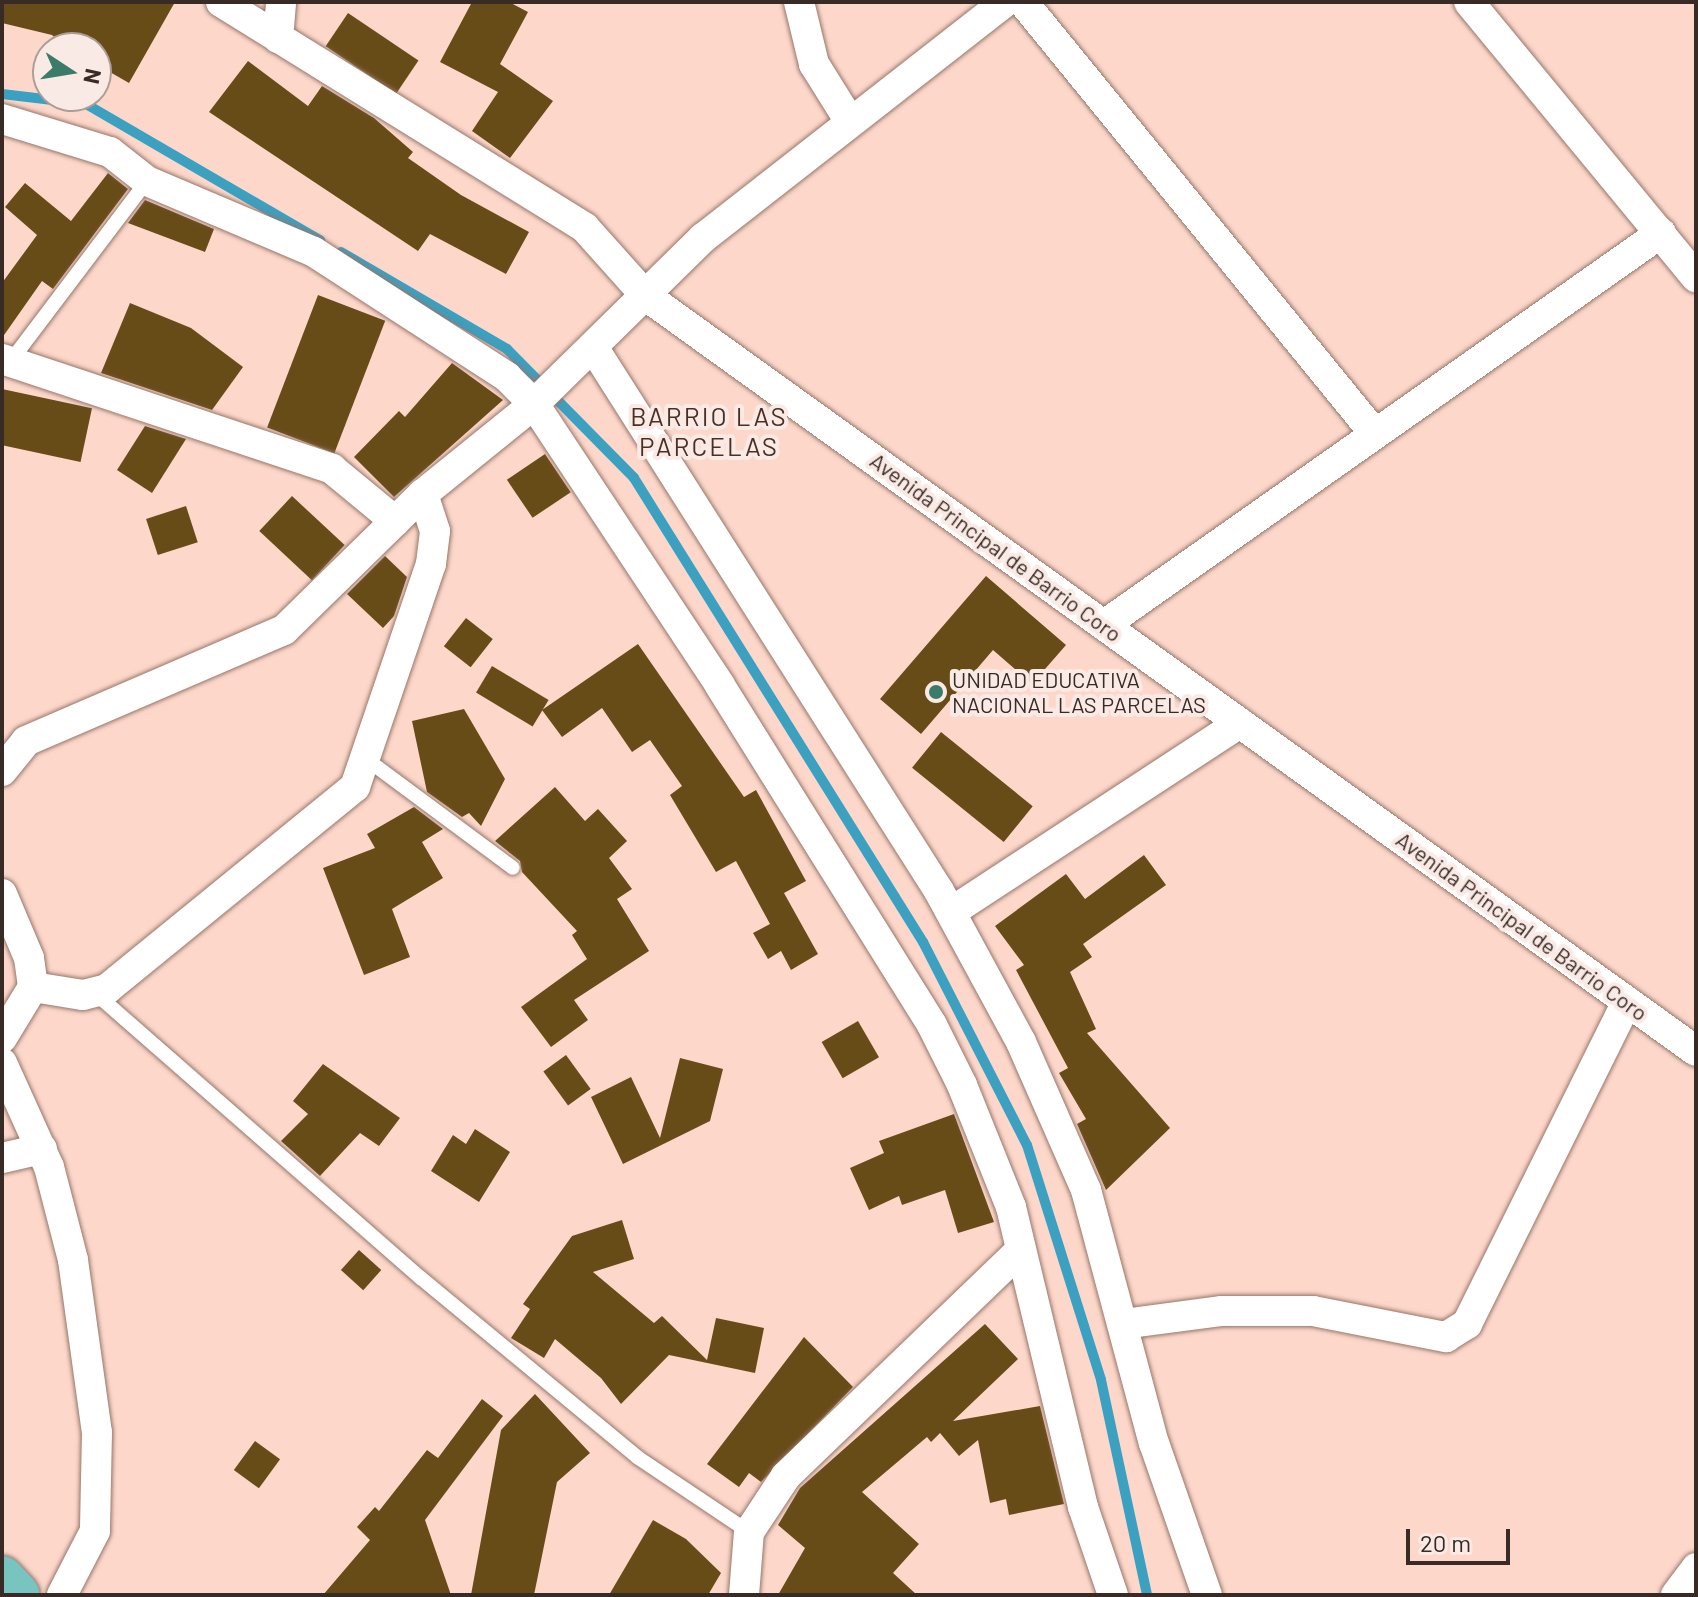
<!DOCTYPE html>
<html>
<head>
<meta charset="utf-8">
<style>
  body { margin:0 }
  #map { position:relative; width:1698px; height:1597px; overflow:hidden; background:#fdd8ca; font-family:Barlow,sans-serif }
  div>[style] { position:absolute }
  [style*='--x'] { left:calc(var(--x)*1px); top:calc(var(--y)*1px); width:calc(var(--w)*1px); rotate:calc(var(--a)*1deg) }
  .stream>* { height:10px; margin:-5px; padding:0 5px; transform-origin:5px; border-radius:5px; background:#3ca0c1 }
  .building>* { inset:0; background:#684c18; transform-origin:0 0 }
  .roads { filter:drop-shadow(0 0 2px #97766a) drop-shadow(0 0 2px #97766a) }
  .lane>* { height:14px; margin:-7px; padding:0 7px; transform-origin:7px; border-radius:7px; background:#fff }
  .street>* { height:30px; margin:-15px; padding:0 15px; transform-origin:15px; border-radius:15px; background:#fff }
  .primary>* { height:44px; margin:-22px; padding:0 22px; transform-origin:22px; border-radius:22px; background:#77c4c0 }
  .dots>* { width:22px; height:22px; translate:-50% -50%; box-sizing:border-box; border:4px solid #faeae5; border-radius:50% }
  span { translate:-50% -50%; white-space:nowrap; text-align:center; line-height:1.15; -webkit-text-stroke:8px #faeae5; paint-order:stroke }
  .street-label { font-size:22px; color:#382a25 }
  .poi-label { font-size:22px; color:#382a25 }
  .left { translate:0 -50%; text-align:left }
  .quarter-label { font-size:26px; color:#4c2f24; letter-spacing:2px }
  .frame { position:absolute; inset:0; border:4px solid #382a25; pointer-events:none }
  .north { position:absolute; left:32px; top:32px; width:80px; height:80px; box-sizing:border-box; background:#faeae5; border:2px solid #ac9d98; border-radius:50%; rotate:102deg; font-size:22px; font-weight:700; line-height:32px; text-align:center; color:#382a25 }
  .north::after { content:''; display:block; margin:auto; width:28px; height:36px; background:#3b7b69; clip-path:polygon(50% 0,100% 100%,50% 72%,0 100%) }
  .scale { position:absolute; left:1406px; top:1529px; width:104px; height:36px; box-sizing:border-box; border:4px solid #382a25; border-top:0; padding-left:10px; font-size:24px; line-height:28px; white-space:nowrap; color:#382a25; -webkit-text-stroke:6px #faeae5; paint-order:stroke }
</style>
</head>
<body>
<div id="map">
  <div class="stream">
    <div style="--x:2;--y:94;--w:85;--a:6.8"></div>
    <div style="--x:86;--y:104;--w:271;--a:30.2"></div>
    <div style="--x:341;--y:252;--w:192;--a:30.3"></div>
    <div style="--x:507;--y:349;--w:181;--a:45.4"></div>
    <div style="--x:634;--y:478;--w:547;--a:58.08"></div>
    <div style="--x:923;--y:942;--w:228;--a:62.9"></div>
    <div style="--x:1027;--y:1145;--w:246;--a:72.5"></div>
    <div style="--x:1101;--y:1380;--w:220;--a:77.9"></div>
  </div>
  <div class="building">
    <div style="clip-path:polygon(2px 2px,175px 2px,129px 83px,96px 64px,96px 48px,67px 48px,52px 35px,2px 23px)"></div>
    <div style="clip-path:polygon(472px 2px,509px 2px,528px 12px,500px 64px,553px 101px,510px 158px,472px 131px,498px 92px,440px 62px)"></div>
    <div style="left:348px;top:13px;width:85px;height:40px;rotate:34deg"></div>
    <div style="clip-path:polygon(248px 61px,308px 106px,322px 86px,374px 118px,413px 152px,408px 158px,461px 195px,529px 232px,506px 274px,430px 234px,418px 251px,209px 112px)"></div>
    <div style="clip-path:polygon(108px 173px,128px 189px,53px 289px,42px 281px,2px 338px,2px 283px,37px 235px,5px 207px,25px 183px,71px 221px)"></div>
    <div style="clip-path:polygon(145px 200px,214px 229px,205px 252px,128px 223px)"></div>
    <div style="left:318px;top:295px;width:72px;height:142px;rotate:21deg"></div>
    <div style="clip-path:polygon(130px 303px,191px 328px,243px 367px,212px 410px,101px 373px)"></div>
    <div style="clip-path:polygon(452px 363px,503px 400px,394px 497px,354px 457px,399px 411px,405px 417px)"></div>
    <div style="left:2px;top:389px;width:92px;height:55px;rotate:12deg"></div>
    <div style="clip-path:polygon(145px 426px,186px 439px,152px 493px,117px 470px)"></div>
    <div style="left:545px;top:454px;width:46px;height:46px;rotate:56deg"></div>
    <div style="left:292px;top:496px;width:72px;height:48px;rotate:43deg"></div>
    <div style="left:186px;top:506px;width:38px;height:42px;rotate:72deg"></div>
    <div style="clip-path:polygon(385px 556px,407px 577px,394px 616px,383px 628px,347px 594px)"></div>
    <div style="clip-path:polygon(986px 576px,1066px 645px,1032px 684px,993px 650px,921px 734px,880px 699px)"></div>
    <div style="left:466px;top:618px;width:34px;height:36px;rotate:38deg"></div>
    <div style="clip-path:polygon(638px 644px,744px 797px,756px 790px,806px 881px,784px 893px,818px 954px,791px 970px,781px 951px,768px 959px,753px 933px,770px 924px,736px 861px,716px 872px,670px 795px,682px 786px,650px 740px,632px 752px,602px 708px,562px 737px,542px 710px)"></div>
    <div style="left:492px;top:666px;width:66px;height:31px;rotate:31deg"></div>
    <div style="clip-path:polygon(464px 709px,505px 779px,481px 826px,469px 813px,462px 817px,427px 792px,412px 721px)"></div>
    <div style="left:941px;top:732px;width:118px;height:46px;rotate:39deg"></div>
    <div style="clip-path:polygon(555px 787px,585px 821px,598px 809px,627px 841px,609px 858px,632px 889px,617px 899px,649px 951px,574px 1000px,588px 1020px,551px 1047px,521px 1007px,587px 959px,572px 935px,577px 931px,522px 872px,520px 861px,495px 841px)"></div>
    <div style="clip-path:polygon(414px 807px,443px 829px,422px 842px,443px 878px,392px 909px,410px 957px,364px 975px,323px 868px,375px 848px,367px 834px)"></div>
    <div style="clip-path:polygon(1144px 855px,1166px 885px,1083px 944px,1092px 957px,1070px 972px,1096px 1029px,1087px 1033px,1170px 1128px,1106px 1190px,1077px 1124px,1086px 1119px,1059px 1073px,1068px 1068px,1016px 970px,1024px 965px,995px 926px,1066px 874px,1085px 899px)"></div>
    <div style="left:858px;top:1021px;width:42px;height:42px;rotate:60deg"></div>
    <div style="left:566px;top:1055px;width:42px;height:28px;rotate:54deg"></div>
    <div style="clip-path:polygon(680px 1058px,723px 1069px,710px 1121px,623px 1164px,591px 1097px,631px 1077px,660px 1138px)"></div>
    <div style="clip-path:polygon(323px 1064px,400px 1118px,379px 1146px,360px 1133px,320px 1176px,281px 1141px,308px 1114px,293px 1101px)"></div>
    <div style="clip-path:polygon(954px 1114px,994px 1222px,958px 1233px,945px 1190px,902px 1205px,899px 1196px,869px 1210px,850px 1168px,884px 1153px,879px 1141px)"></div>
    <div style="clip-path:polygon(475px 1129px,510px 1152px,479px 1202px,431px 1171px,453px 1135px,466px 1144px)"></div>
    <div style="clip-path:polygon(622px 1220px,634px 1259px,593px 1272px,654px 1323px,662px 1316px,707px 1360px,716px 1318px,764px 1328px,755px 1373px,669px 1355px,621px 1404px,601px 1378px,555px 1339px,544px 1358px,511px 1338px,530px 1309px,523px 1304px,572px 1236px)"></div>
    <div style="left:359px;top:1250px;width:30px;height:27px;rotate:42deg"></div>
    <div style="clip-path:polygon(985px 1324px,1018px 1359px,953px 1421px,1040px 1406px,1064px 1504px,1009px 1515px,1006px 1499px,990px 1503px,978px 1440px,959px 1456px,940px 1433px,931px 1442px,927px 1437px,862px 1492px,919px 1544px,893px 1573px,917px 1595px,778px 1595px,805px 1548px,778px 1525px,800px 1488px)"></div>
    <div style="clip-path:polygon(804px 1337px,853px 1387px,761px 1482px,749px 1473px,739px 1487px,707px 1464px)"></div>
    <div style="clip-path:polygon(535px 1394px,590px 1453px,557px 1482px,534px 1595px,471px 1595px,501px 1430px)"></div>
    <div style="clip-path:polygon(482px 1399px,503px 1416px,425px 1520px,451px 1595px,323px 1595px,370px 1540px,357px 1527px,375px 1507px,379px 1511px,427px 1450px,438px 1458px)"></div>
    <div style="left:255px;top:1441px;width:31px;height:36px;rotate:36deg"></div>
    <div style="clip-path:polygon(653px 1520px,686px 1539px,721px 1573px,708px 1595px,609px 1595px)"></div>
  </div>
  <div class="roads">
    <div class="lane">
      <div style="--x:10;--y:362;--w:227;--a:-52.9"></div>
      <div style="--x:369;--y:761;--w:179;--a:36.6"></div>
      <div style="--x:95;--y:993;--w:433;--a:41.2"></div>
      <div style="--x:421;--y:1278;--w:281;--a:39.6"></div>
      <div style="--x:637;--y:1457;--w:135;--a:33.8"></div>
    </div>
    <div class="street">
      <div style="--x:221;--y:2;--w:428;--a:31.8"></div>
      <div style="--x:585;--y:228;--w:91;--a:48.1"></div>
      <div style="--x:646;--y:296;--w:1293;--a:35.72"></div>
      <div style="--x:799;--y:2;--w:64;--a:76.4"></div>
      <div style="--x:814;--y:64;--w:66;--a:58"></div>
      <div style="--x:1023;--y:2;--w:557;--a:50.83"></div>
      <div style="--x:1469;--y:2;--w:357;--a:50.5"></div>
      <div style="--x:278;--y:38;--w:36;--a:-85"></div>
      <div style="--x:2;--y:119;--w:113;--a:17"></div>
      <div style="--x:110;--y:152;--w:47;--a:38.1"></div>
      <div style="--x:147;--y:181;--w:181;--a:23"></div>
      <div style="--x:314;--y:252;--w:230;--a:32.9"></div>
      <div style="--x:507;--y:377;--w:38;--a:45"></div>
      <div style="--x:534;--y:404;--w:336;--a:56.5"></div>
      <div style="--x:719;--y:684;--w:402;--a:58"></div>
      <div style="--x:932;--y:1025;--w:67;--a:63.4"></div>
      <div style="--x:962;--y:1085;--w:131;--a:68.1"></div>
      <div style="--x:1011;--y:1207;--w:309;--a:76.5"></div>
      <div style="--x:1083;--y:1507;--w:93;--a:71.2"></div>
      <div style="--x:593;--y:347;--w:645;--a:57.54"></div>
      <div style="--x:939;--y:891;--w:172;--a:61.5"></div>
      <div style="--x:1021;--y:1042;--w:162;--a:66.3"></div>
      <div style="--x:1086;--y:1190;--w:262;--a:75"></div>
      <div style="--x:1154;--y:1443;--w:161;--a:70.8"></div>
      <div style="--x:2;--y:359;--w:348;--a:18.4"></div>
      <div style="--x:332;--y:469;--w:82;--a:39.5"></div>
      <div style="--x:1104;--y:625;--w:681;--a:-35.14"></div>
      <div style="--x:2;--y:771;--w:38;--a:-51"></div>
      <div style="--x:26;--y:741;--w:281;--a:-23.3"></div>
      <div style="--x:284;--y:630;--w:194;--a:-44.4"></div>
      <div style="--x:423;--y:494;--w:143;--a:-39"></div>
      <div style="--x:534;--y:404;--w:237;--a:-44.5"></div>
      <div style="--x:703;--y:238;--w:383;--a:-38"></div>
      <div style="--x:2;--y:894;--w:69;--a:67.1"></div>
      <div style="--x:29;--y:958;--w:29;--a:82"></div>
      <div style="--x:33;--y:987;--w:60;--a:121.3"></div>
      <div style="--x:951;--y:912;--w:345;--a:-33.2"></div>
      <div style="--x:33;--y:987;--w:51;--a:9.1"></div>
      <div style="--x:83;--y:995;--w:25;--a:-14"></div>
      <div style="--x:107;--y:989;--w:320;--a:-39.2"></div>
      <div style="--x:355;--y:787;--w:236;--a:-71.2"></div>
      <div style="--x:431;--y:564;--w:33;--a:-83"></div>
      <div style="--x:435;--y:531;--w:39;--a:-108"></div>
      <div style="--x:2;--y:1063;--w:114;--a:65.7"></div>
      <div style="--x:49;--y:1167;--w:96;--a:75.5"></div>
      <div style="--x:73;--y:1260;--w:174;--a:82.1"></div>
      <div style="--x:97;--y:1432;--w:99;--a:91.2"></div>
      <div style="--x:95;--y:1531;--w:72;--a:117.3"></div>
      <div style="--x:2;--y:1158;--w:41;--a:-12.7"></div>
      <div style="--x:1123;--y:1324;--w:100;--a:-7.5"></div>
      <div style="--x:1222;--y:1311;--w:91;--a:0"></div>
      <div style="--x:1313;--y:1311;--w:136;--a:11.1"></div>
      <div style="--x:1446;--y:1337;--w:25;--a:-32"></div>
      <div style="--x:1467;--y:1324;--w:360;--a:-63.6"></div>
      <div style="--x:744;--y:1595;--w:63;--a:-85.5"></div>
      <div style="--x:749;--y:1532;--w:67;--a:-56.5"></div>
      <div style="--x:786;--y:1476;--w:323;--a:-43.9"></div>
      <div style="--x:1676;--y:1595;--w:34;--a:-53"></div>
    </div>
    <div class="primary">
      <div style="--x:2;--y:1578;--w:23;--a:47"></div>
    </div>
  </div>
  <div class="dots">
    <div style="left:936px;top:692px;background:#3b7b69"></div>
  </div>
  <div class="street-label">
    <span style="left:996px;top:547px;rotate:36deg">Avenida Principal de Barrio Coro</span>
    <span style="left:1522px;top:926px;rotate:36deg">Avenida Principal de Barrio Coro</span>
  </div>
  <div class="poi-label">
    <span class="left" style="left:952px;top:692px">UNIDAD EDUCATIVA<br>NACIONAL LAS PARCELAS</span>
  </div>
  <div class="quarter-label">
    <span style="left:709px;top:431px">BARRIO LAS<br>PARCELAS</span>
  </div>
  <div class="frame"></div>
  <div class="north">N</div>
  <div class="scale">20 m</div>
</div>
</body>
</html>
